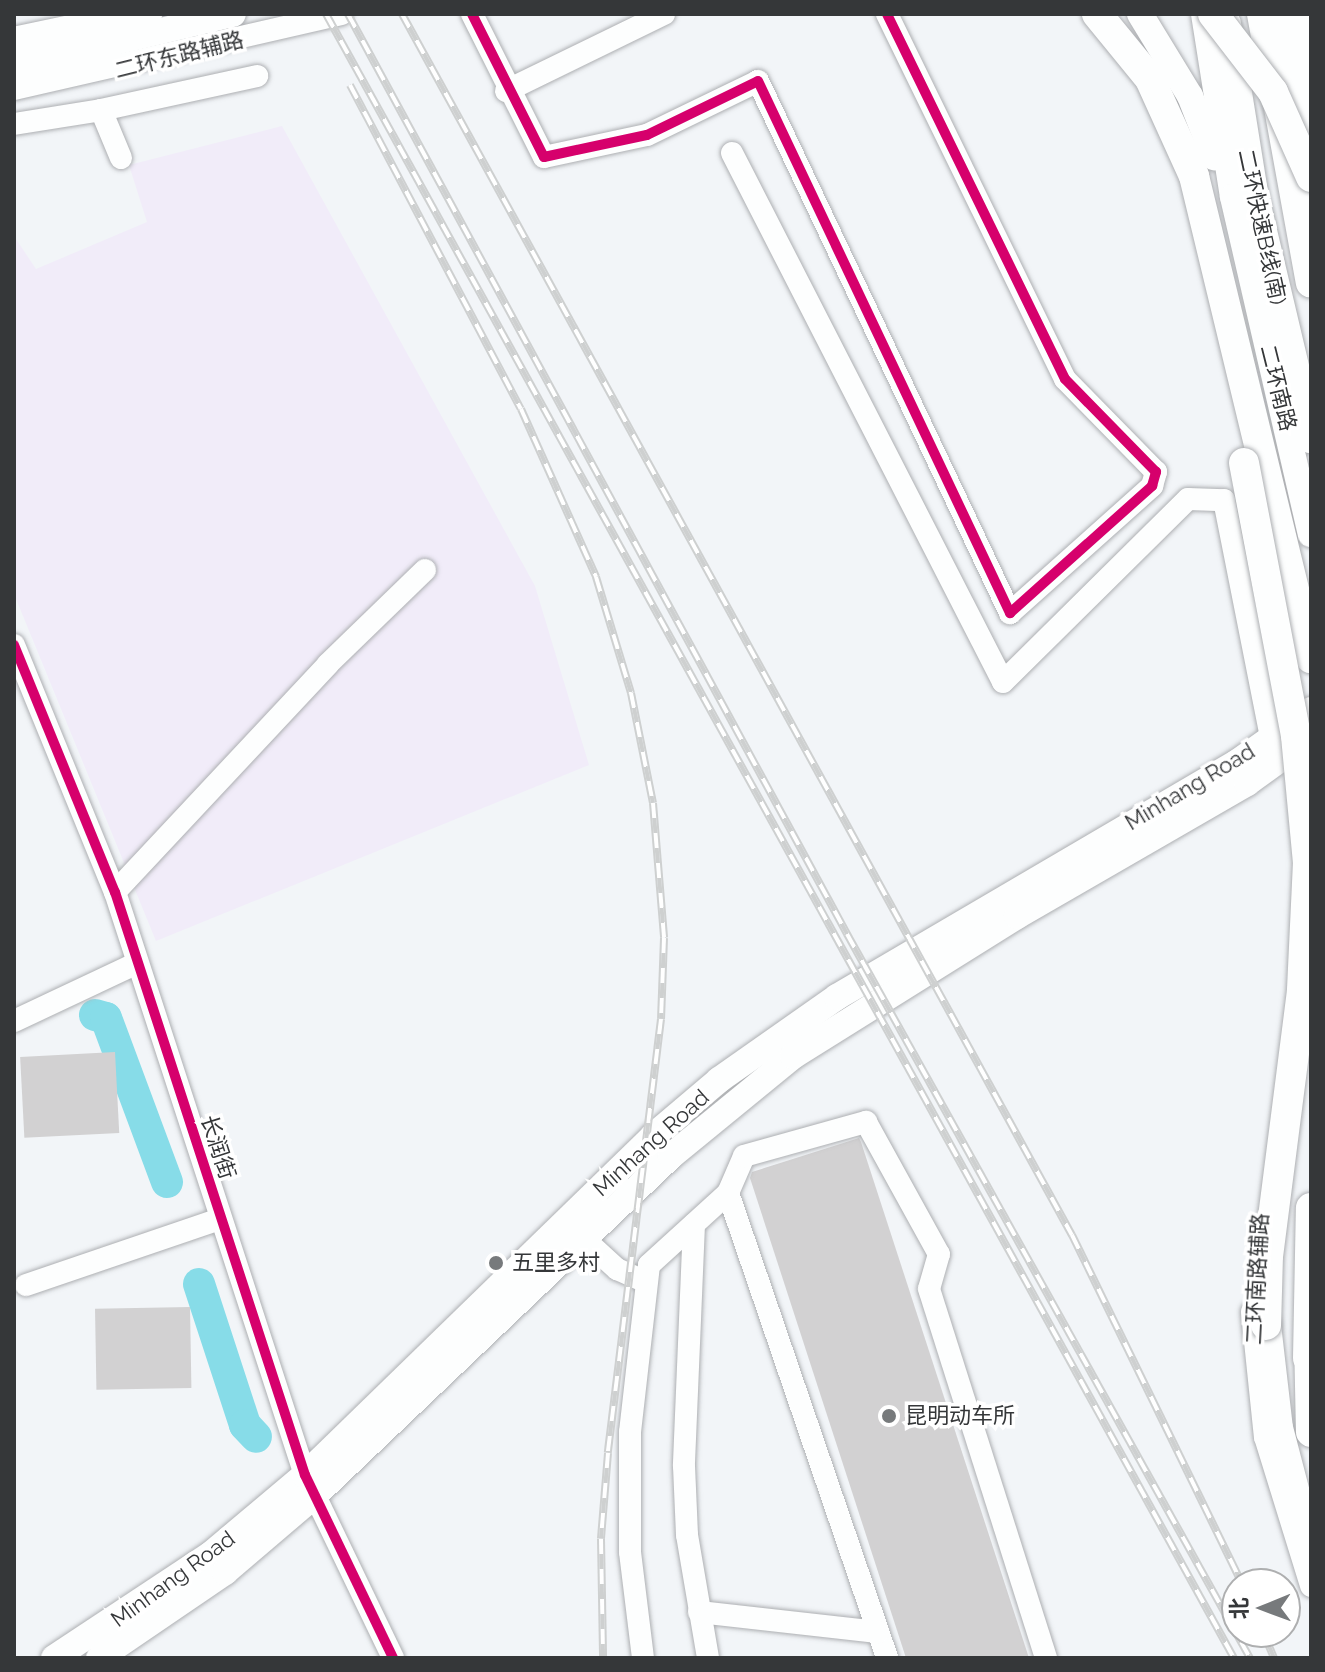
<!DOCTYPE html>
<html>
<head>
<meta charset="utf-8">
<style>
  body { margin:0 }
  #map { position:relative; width:1325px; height:1672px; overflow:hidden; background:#f2f5f8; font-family:Raleway,"Noto Sans SC",sans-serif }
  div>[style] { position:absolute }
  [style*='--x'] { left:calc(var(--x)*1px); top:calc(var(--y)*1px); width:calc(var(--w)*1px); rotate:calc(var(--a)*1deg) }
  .industrial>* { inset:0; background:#f1ecf9 }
  .river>* { height:32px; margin:-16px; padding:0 16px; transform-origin:16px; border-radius:16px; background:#87dce8 }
  .building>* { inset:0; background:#d2d1d2; transform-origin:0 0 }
  .roads { filter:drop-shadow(0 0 2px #adafb2) drop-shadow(0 0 2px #adafb2) }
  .minor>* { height:22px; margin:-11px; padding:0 11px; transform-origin:11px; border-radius:11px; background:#fdfefe }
  .major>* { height:26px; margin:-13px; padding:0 13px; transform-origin:13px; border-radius:13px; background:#fdfefe }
  .highway>* { height:30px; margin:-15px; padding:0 15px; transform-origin:15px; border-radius:15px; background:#fdfefe }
  .rail>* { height:8px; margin-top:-4px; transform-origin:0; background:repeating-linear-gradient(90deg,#fff 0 15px,#ced0d0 0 30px); box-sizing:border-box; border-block:2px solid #ced0d0 }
  .bridges { filter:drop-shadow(0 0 2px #adafb2) drop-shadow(0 0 2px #adafb2) }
  .highway-bridge>* { height:30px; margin:-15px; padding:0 15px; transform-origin:15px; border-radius:15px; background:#fdfefe }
  .cycleway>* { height:10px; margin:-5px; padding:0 5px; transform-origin:5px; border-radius:5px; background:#d6006c }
  .dots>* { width:22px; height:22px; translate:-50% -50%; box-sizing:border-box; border:4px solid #fff; border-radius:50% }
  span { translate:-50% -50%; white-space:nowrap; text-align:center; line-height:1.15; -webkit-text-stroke:7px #fff; paint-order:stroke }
  .street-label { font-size:22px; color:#353739 }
  .poi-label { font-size:22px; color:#353739 }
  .left { translate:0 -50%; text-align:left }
  .frame { position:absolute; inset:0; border:16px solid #353739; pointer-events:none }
  .north { position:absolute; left:1221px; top:1568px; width:80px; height:80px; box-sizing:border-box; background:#fff; border:2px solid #aeafb0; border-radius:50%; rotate:269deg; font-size:22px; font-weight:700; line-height:32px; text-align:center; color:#353739 }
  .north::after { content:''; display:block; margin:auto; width:28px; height:36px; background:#777a7c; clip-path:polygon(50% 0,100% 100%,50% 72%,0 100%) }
</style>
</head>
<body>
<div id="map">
  <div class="industrial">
    <div style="clip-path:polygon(282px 126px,535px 586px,589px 765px,156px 941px,14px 594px,14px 236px,36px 269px,147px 222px,129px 165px)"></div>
  </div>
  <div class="river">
    <div style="--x:95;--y:1015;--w:11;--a:15"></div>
    <div style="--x:106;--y:1018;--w:175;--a:69.6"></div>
    <div style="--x:199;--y:1284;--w:148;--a:71.9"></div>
    <div style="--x:245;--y:1425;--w:16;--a:47"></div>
  </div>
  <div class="building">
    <div style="left:115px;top:1052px;width:81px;height:95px;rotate:87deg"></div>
    <div style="clip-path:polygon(859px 1138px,861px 1142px,1029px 1658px,906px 1658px,750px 1178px,752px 1172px)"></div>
    <div style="left:190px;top:1307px;width:81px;height:95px;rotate:89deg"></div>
  </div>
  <div class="roads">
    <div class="minor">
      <div style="--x:472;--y:14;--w:160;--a:63.3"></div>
      <div style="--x:544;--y:157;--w:105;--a:-12.1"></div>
      <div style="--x:647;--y:135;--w:123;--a:-25.9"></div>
      <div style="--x:758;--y:81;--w:589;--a:64.65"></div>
      <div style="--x:1010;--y:613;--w:191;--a:-41.8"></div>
      <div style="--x:1152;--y:486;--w:15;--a:-74"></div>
      <div style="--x:1156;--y:472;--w:130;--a:-134.4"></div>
      <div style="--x:1065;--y:379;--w:406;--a:-116"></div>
      <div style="--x:1304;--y:14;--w:137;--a:87.1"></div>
      <div style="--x:14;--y:89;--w:336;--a:-12.9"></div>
      <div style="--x:506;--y:91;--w:176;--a:-26"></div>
      <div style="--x:14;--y:124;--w:88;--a:-9.1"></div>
      <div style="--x:732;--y:153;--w:594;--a:62.87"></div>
      <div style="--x:1003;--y:682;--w:260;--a:-44.7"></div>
      <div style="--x:1188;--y:499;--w:36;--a:2"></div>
      <div style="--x:1224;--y:500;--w:242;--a:78.8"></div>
      <div style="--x:121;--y:158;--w:52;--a:-112.6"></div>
      <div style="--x:101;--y:110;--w:160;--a:-12.3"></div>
      <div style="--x:14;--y:645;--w:267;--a:67.8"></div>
      <div style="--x:115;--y:892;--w:613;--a:71.95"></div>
      <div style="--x:305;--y:1475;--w:203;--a:64.3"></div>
      <div style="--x:115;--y:892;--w:312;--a:-46.9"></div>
      <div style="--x:328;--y:664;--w:135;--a:-44.1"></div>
      <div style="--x:14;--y:1021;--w:134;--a:-25.2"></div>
      <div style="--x:728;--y:1193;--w:491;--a:71.1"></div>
      <div style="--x:694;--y:1224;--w:242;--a:92.4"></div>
      <div style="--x:684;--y:1466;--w:69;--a:87.5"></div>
      <div style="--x:687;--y:1535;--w:125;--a:80.3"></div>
      <div style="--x:584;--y:1239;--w:45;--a:42.3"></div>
      <div style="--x:617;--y:1269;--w:30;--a:24"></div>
      <div style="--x:26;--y:1285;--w:205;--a:-18.8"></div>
      <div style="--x:1252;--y:1312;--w:126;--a:84.1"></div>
      <div style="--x:1265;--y:1437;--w:156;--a:72.8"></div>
      <div style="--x:699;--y:1612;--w:180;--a:6.4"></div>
      <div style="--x:643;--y:1658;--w:107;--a:-97"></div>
      <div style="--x:630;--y:1552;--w:120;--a:-90"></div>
      <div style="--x:630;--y:1432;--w:168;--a:-83.5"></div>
      <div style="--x:649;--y:1265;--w:107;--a:-42.3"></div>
      <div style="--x:728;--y:1193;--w:40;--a:-66.6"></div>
      <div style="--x:744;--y:1156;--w:127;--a:-15.6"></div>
      <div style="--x:866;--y:1122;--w:151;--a:61.1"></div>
      <div style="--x:939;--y:1254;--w:36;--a:106"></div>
      <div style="--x:929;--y:1289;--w:387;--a:72.4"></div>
    </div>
    <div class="major">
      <div style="--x:1140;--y:14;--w:96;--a:58.6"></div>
      <div style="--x:1190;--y:96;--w:66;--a:68.5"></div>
      <div style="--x:1204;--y:14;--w:185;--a:81"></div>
      <div style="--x:1233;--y:197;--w:346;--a:77"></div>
      <div style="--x:1284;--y:14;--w:92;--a:84.4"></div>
      <div style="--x:14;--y:66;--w:225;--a:-13.4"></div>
      <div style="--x:54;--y:1658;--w:188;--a:-33.5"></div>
      <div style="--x:211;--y:1554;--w:123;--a:-40"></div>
      <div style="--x:305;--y:1475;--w:486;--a:-44.2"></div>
      <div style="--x:653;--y:1136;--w:87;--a:-40.3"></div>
      <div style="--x:719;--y:1080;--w:144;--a:-35.1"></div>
      <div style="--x:837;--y:997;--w:463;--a:-30.4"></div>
      <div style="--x:1236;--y:763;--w:92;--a:-35.2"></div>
      <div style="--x:99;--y:1658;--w:153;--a:-34.3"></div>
      <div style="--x:225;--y:1572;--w:117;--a:-40.5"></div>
      <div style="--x:314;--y:1496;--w:493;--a:-43.6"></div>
      <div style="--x:671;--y:1156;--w:158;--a:-39.3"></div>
      <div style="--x:793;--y:1056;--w:264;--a:-32"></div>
      <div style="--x:1017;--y:916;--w:266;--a:-30"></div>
      <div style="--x:1247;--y:783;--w:79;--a:-35.7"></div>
    </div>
    <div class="highway">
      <div style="--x:1097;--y:14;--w:84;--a:50.8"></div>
      <div style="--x:1150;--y:79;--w:107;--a:65.6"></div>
      <div style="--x:1194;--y:176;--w:496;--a:76.4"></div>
      <div style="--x:1262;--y:14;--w:273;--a:79.7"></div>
      <div style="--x:1226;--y:24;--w:171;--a:80.9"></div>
      <div style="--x:1253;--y:193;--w:252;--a:76.7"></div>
      <div style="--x:14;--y:42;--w:136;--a:-11.9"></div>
      <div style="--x:1266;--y:1325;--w:104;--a:83.4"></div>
      <div style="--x:1278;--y:1428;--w:131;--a:75.4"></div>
      <div style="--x:1309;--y:1338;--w:94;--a:88.8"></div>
      <div style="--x:1308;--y:1358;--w:150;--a:-88.9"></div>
    </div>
  </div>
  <div class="rail">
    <div style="--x:326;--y:14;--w:1878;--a:61.09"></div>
    <div style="--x:348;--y:14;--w:1047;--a:61.52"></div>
    <div style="--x:847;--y:934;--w:829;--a:60.9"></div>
    <div style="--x:402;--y:14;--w:1393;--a:61.25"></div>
    <div style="--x:1072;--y:1235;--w:388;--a:64"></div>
    <div style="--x:350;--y:85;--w:366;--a:62.2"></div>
    <div style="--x:521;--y:409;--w:184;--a:65.9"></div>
    <div style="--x:596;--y:577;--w:121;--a:73.2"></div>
    <div style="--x:631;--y:693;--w:112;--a:78.7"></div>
    <div style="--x:653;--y:803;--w:135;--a:85.3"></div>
    <div style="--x:664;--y:938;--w:81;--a:92.1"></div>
    <div style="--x:661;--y:1019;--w:437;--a:97"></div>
    <div style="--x:608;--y:1453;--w:86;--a:94.7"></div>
    <div style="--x:601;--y:1539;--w:119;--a:89"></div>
    <div style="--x:1263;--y:1632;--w:28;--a:67"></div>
  </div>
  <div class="bridges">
    <div class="highway-bridge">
      <div style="--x:1213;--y:14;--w:98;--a:52.4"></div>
      <div style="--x:1273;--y:92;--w:93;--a:65.9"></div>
      <div style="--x:1244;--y:463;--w:278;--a:79.2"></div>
      <div style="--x:1296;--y:736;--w:127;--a:84.6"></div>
      <div style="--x:1308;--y:862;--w:129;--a:92.7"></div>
      <div style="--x:1302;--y:991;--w:266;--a:97.3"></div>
      <div style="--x:1268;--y:1255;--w:70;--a:91.6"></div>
    </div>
  </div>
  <div class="cycleway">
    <div style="--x:472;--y:14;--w:160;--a:63.3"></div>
    <div style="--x:544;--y:157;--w:105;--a:-12.1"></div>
    <div style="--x:647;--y:135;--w:123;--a:-25.9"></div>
    <div style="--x:758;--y:81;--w:589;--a:64.65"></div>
    <div style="--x:1010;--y:613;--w:191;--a:-41.8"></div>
    <div style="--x:1152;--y:486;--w:15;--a:-74"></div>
    <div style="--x:1156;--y:472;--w:130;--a:-134.4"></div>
    <div style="--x:1065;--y:379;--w:406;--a:-116"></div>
    <div style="--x:14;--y:645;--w:267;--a:67.8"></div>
    <div style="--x:115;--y:892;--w:613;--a:71.95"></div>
    <div style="--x:305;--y:1475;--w:203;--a:64.3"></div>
  </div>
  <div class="dots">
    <div style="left:496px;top:1263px;background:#777a7c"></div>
    <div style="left:889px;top:1416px;background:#777a7c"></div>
  </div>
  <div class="street-label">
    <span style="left:179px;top:55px;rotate:-14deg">二环东路辅路</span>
    <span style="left:1262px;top:227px;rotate:78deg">二环快速B线(南)</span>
    <span style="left:1278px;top:388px;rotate:76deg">二环南路</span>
    <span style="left:1190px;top:787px;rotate:-31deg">Minhang Road</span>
    <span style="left:651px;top:1143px;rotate:-42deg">Minhang Road</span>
    <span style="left:218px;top:1147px;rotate:72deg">长润街</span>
    <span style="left:1257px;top:1279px;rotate:-87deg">二环南路辅路</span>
    <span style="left:173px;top:1579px;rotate:-36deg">Minhang Road</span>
  </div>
  <div class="poi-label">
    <span class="left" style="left:512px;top:1263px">五里多村</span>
    <span class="left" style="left:905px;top:1416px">昆明动车所</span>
  </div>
  <div class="frame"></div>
  <div class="north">北</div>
</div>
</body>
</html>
